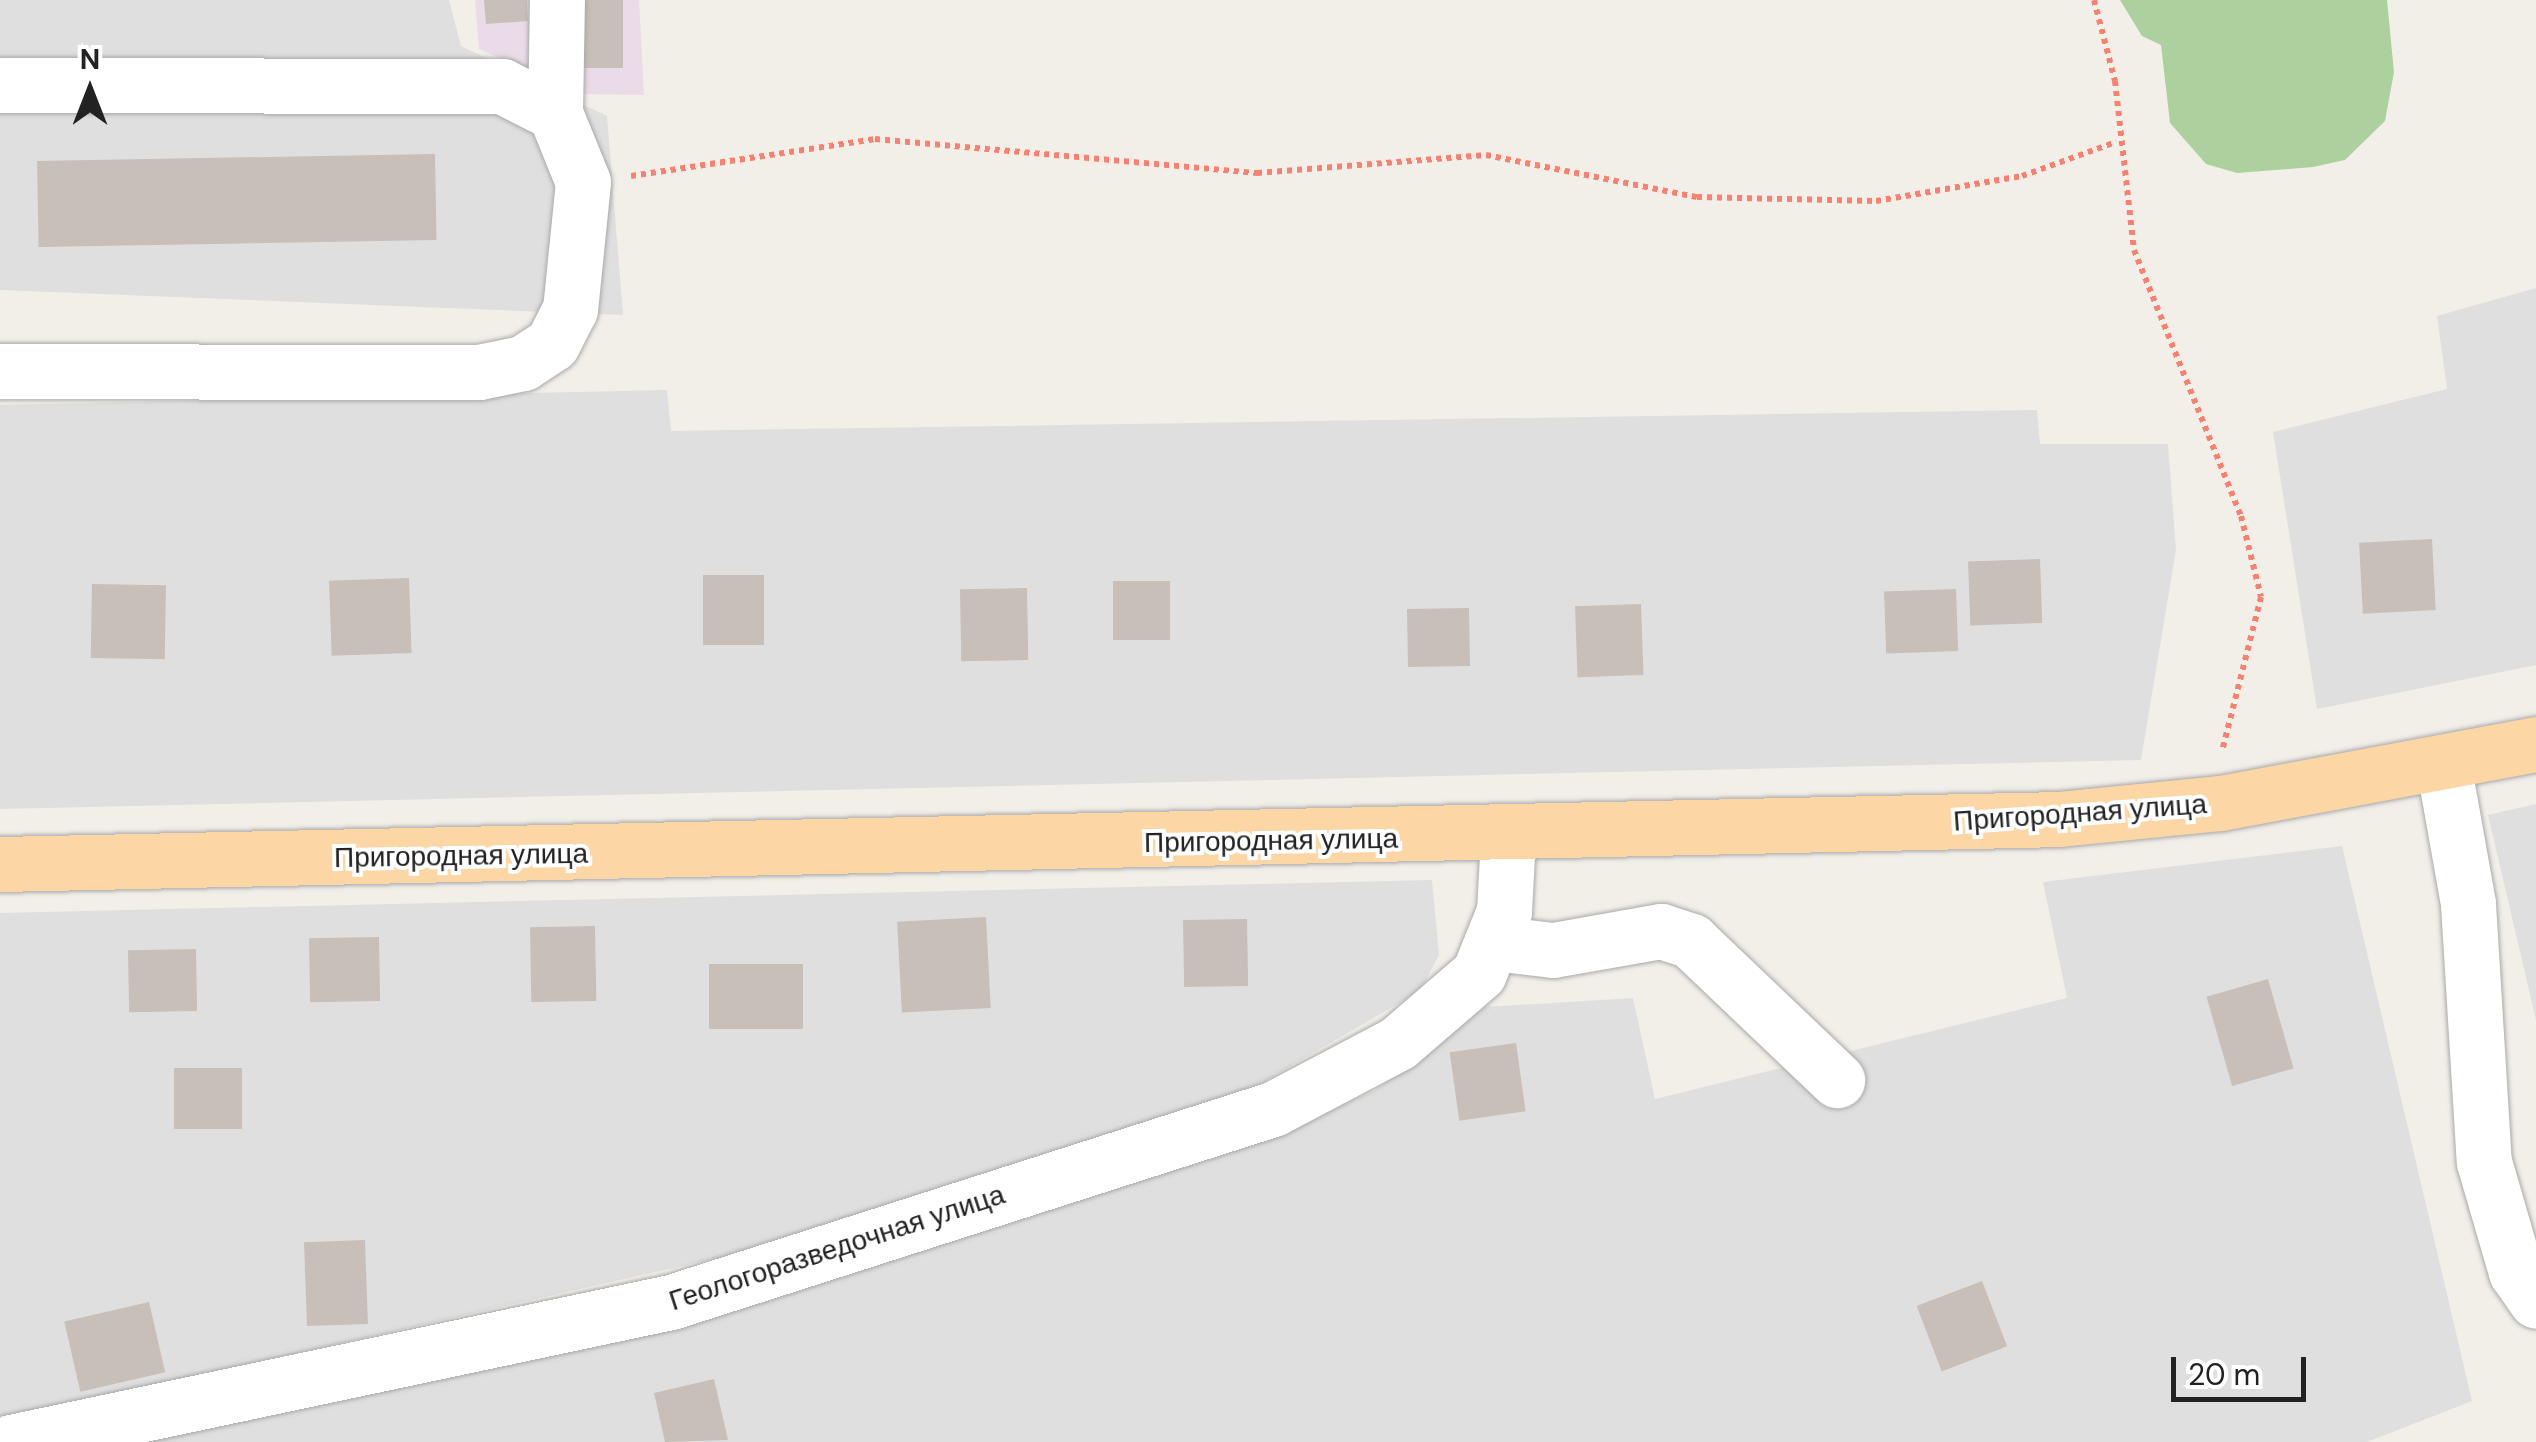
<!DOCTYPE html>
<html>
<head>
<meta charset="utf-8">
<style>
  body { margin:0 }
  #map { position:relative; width:2536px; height:1442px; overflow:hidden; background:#f2efe9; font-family:"DM Sans",sans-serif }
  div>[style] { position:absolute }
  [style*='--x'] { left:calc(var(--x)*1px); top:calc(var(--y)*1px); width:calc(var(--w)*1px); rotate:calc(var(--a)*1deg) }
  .residential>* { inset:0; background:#e0dfdf }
  .industrial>* { inset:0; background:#ebdbe8 }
  .forest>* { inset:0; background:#add19e }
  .building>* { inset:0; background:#c7bfb8; transform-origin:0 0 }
  .path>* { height:6px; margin-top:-3px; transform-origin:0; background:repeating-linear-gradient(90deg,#fa8072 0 5px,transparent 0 10px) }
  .roads { filter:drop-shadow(0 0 2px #a9a9a9) drop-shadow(0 0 2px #a9a9a9) }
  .minor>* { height:55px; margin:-27.5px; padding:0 27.5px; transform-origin:27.5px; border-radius:27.5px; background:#fff }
  .major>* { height:55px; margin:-27.5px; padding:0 27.5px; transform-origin:27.5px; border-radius:27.5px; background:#fcd6a4 }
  span { translate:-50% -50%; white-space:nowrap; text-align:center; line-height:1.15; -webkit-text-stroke:8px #fff; paint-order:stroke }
  .street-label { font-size:28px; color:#222 }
  .north { position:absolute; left:40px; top:40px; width:100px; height:100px; -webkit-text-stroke:8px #fff; paint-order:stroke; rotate:0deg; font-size:28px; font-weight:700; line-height:40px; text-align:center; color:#222 }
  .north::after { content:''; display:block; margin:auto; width:35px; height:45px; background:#222; clip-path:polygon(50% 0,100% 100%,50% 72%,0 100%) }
  .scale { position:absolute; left:2171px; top:1357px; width:135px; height:45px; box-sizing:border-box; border:5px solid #222; border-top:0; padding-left:12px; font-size:30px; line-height:35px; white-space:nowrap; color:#222; -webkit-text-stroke:8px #fff; paint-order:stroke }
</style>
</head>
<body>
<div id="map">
  <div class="residential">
    <div style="clip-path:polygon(0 0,449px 0,461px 46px,607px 116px,623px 315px,0 290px)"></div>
    <div style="clip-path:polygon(2536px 288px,2536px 665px,2317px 709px,2273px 432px,2447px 389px,2437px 316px)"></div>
    <div style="clip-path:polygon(667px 390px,671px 431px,2037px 410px,2040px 444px,2168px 444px,2176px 550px,2141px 760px,0 809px,0 405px)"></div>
    <div style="clip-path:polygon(2536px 804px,2536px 1020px,2488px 815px)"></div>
    <div style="clip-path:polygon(2342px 846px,2472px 1401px,2367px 1442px,111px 1442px,1265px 1140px,1374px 1091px,1485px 1007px,1633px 998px,1655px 1099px,2067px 998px,2043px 882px)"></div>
    <div style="clip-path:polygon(1432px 880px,1439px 955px,1420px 991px,1239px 1096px,797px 1240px,0 1420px,0 913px)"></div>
  </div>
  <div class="industrial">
    <div style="clip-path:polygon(475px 0,639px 0,644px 95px,583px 94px,479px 49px)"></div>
  </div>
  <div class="forest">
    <div style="clip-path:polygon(2120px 0,2387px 0,2394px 72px,2385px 121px,2345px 160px,2313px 167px,2237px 173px,2206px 164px,2170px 123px,2161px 45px,2142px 36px)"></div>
  </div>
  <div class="building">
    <div style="clip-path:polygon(484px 0,527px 0,528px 21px,486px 24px)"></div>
    <div style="left:582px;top:0;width:41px;height:68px"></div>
    <div style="left:435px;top:154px;width:86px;height:398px;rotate:89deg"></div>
    <div style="left:2432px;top:539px;width:71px;height:73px;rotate:87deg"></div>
    <div style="left:2040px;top:559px;width:64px;height:72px;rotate:88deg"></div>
    <div style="left:703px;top:575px;width:61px;height:70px"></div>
    <div style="left:409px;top:578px;width:75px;height:80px;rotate:88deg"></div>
    <div style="left:1170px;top:581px;width:59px;height:57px;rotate:90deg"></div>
    <div style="left:92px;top:584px;width:74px;height:74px;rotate:1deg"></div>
    <div style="left:1027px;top:588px;width:72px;height:67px;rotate:89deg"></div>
    <div style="left:1956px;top:589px;width:62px;height:72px;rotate:88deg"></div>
    <div style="left:1641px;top:604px;width:71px;height:66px;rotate:88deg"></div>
    <div style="left:1469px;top:608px;width:58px;height:62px;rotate:89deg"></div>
    <div style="left:986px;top:917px;width:91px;height:89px;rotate:87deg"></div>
    <div style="left:1247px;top:919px;width:67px;height:64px;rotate:89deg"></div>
    <div style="left:595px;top:926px;width:75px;height:65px;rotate:89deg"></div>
    <div style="left:379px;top:937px;width:64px;height:70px;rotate:89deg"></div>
    <div style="left:196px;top:949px;width:62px;height:68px;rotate:89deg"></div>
    <div style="left:709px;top:964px;width:94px;height:65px"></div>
    <div style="left:2268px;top:979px;width:93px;height:64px;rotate:74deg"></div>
    <div style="left:1516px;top:1043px;width:69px;height:67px;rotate:82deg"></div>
    <div style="left:174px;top:1068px;width:68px;height:61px"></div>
    <div style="left:365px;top:1240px;width:84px;height:61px;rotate:88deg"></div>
    <div style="left:1982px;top:1281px;width:70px;height:70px;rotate:69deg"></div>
    <div style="left:149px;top:1302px;width:72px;height:87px;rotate:77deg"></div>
    <div style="clip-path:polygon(714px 1379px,728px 1440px,665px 1442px,654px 1393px)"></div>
  </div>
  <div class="path">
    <div style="--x:2094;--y:0;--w:84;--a:75.5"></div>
    <div style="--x:2115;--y:81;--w:170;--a:83.6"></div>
    <div style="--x:2134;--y:250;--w:287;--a:68.1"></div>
    <div style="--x:2241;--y:516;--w:83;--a:76.1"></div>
    <div style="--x:2261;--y:597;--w:159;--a:104.2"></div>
    <div style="--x:631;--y:176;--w:247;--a:-8.6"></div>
    <div style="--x:875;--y:139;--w:384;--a:5.1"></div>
    <div style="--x:1257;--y:173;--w:230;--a:-4.5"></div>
    <div style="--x:1486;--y:155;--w:215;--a:11.3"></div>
    <div style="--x:1697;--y:197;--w:179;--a:1.3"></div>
    <div style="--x:1876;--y:201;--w:148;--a:-9.7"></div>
    <div style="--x:2022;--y:176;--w:100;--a:-19.9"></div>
  </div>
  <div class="roads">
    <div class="minor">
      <div style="--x:0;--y:85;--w:502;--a:0.11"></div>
      <div style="--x:502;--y:86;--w:59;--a:27"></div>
      <div style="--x:555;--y:113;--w:74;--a:67.9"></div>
      <div style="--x:583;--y:182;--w:128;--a:95.8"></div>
      <div style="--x:570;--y:309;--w:39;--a:117"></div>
      <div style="--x:552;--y:344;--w:35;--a:147"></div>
      <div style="--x:523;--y:363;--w:45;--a:168.4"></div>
      <div style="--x:479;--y:372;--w:479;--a:-179.9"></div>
      <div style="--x:555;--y:113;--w:113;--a:-89"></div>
      <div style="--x:2443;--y:763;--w:143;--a:79.9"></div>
      <div style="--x:2468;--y:904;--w:258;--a:86.5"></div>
      <div style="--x:2484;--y:1162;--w:115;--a:73.8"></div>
      <div style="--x:2516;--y:1272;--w:35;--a:55"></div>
      <div style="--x:1494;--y:943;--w:59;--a:6.8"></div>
      <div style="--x:1553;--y:950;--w:110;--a:-10"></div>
      <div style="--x:1661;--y:931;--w:32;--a:18"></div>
      <div style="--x:1691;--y:941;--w:202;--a:43.6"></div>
      <div style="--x:11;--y:1442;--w:675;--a:-11.98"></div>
      <div style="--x:671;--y:1302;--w:632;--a:-17.78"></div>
      <div style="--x:1273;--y:1109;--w:141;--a:-27.8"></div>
      <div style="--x:1398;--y:1043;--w:107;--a:-40.8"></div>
      <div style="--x:1479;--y:973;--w:67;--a:-68"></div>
      <div style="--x:1504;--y:911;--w:75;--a:-86.9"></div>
    </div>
    <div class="major">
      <div style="--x:0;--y:864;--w:2060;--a:-1.25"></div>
      <div style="--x:2060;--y:819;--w:162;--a:-5.7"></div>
      <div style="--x:2221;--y:803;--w:320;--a:-10.6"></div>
    </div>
  </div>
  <div class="street-label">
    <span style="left:2080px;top:813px;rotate:-4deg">Пригородная улица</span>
    <span style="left:1271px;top:841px;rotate:-1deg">Пригородная улица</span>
    <span style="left:461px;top:856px;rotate:-1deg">Пригородная улица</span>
    <span style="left:837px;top:1248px;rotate:-18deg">Геологоразведочная улица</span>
  </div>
  <div class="north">N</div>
  <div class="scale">20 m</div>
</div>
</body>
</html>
